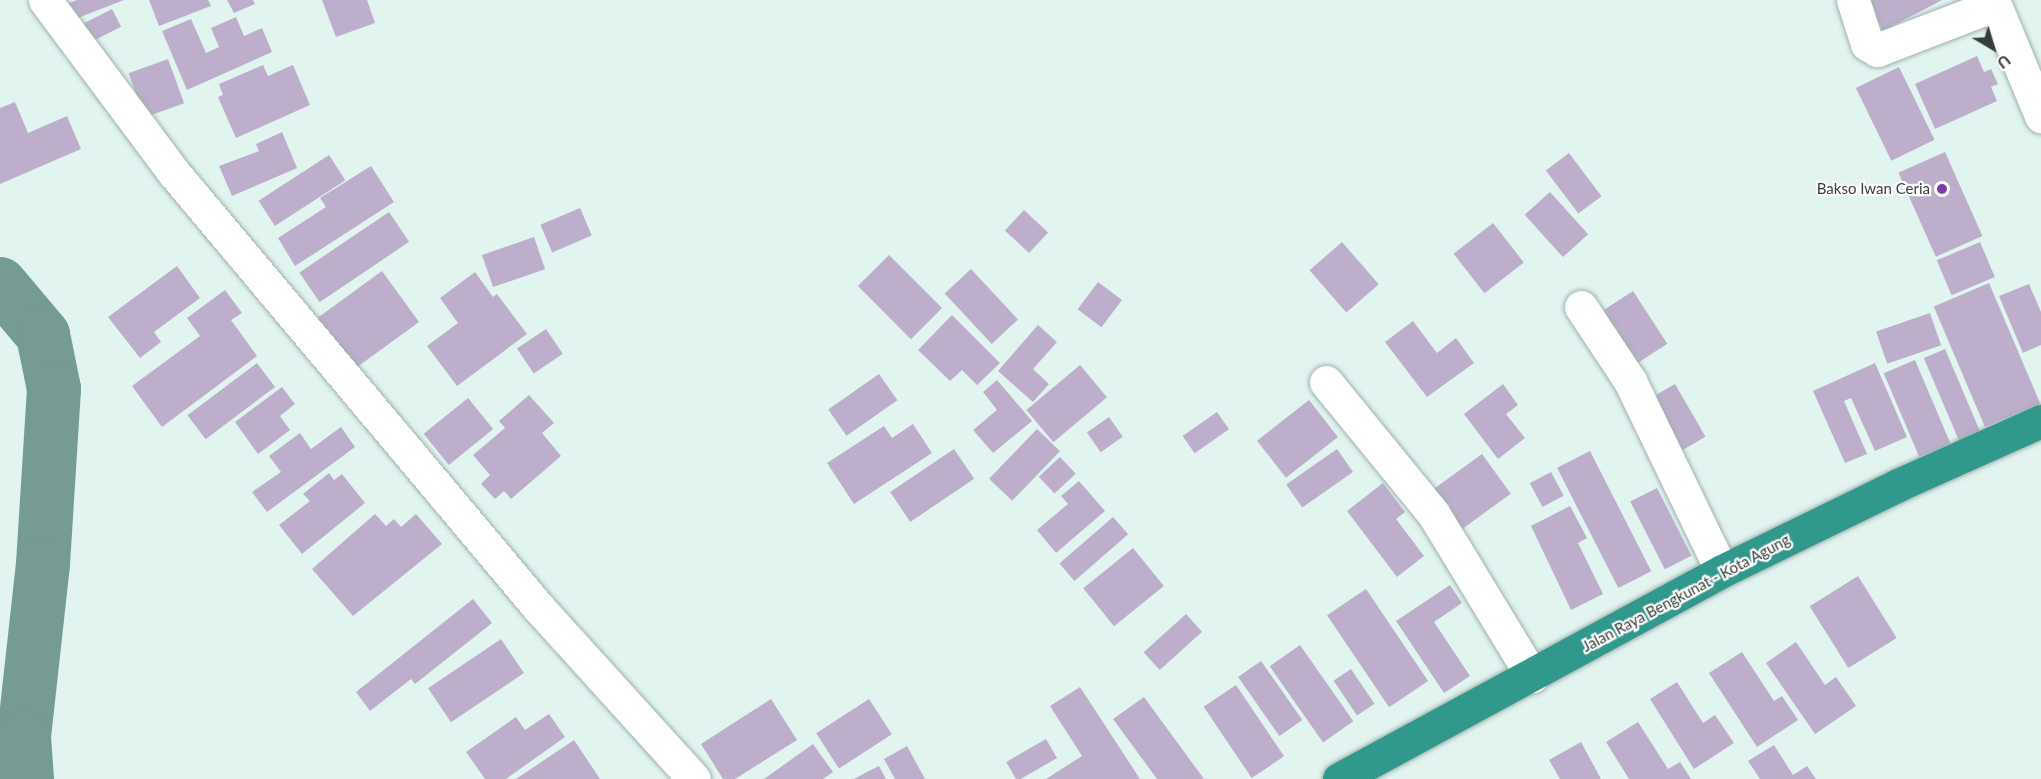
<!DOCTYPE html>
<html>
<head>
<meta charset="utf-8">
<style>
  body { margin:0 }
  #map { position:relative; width:2041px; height:779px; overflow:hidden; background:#e1f4f0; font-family:Lato,sans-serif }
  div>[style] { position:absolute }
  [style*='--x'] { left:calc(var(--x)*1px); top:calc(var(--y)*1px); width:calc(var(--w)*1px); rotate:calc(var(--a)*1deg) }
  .river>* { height:54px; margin:-27px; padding:0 27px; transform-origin:27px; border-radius:27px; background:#769b94 }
  .building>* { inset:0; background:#bdafcb; transform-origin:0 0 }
  .roads { filter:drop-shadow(0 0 2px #9fb1ae) drop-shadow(0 0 2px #9fb1ae) }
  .street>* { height:33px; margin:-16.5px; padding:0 16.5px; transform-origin:16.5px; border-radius:16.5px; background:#fff }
  .highway>* { height:33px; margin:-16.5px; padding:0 16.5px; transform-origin:16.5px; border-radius:16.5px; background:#30998c }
  .dots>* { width:16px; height:16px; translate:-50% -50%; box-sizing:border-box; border:3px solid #fff; border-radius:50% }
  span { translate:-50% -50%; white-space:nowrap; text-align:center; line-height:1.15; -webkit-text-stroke:4.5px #fff; paint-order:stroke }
  .poi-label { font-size:15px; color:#363d3c }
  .right { translate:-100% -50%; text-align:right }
  .street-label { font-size:15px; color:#363d3c }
  .north { position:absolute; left:1963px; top:18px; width:60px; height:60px; -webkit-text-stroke:4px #fff; paint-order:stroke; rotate:142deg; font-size:16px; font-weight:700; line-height:24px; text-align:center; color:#363d3c }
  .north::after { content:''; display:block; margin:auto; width:21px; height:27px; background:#363d3c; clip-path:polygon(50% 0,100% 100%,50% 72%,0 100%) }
</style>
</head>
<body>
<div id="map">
  <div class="river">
    <div style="--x:0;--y:284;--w:67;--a:49.9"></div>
    <div style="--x:43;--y:335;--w:55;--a:78.5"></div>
    <div style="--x:54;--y:389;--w:175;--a:93.6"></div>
    <div style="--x:43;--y:564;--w:174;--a:96.3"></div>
    <div style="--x:24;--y:737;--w:42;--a:85.9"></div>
  </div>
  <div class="building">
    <div style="clip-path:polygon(77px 0,124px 0,70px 21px,64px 5px)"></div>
    <div style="clip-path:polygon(149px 0,208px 0,211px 6px,159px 26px)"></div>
    <div style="clip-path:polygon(227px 0,253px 0,255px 4px,234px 13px)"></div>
    <div style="clip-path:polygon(322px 0,367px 0,375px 23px,336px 37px)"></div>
    <div style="clip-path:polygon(1867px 0,1942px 0,1883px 31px)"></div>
    <div style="left:112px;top:9px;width:20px;height:37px;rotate:63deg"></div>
    <div style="clip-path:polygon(236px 17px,244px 36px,262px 28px,272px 52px,187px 90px,162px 31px,191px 19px,206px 53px,219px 47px,211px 28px)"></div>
    <div style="clip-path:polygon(1977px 56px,1984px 72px,1991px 69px,1998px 84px,1991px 87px,1997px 101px,1935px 129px,1915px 84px)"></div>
    <div style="left:168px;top:59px;width:47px;height:42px;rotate:70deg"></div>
    <div style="clip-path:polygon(263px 65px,268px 76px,293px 65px,310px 105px,236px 138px,218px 97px,223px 95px,219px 84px)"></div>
    <div style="left:1899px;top:67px;width:81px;height:48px;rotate:64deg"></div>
    <div style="clip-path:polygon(15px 102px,28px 133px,67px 116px,81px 149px,0 184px,0 108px)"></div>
    <div style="clip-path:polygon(282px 132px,297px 168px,232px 196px,219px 166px,259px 151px,256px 144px)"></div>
    <div style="left:1945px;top:152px;width:92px;height:51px;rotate:66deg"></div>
    <div style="left:1569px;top:153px;width:54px;height:29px;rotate:53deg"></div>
    <div style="left:329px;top:155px;width:30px;height:84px;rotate:57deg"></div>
    <div style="clip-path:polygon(371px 166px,394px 202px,295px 266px,278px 238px,326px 207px,320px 198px)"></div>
    <div style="left:1550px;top:192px;width:57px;height:34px;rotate:48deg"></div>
    <div style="left:580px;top:208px;width:30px;height:43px;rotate:67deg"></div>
    <div style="left:1024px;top:210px;width:33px;height:28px;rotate:43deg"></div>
    <div style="left:389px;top:212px;width:36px;height:108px;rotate:56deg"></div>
    <div style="left:1493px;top:223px;width:50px;height:50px;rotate:52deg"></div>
    <div style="left:534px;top:237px;width:34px;height:55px;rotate:71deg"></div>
    <div style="left:1342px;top:242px;width:56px;height:43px;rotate:49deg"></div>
    <div style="left:1980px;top:242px;width:38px;height:47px;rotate:67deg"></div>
    <div style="left:889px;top:255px;width:75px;height:44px;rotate:45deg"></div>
    <div style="clip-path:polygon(177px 266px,200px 298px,154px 332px,161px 342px,140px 358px,108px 317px)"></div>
    <div style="left:971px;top:269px;width:69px;height:36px;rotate:47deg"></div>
    <div style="left:382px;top:271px;width:63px;height:85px;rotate:54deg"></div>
    <div style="clip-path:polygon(475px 272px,493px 297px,497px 294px,527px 334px,457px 386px,427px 346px,458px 323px,440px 298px)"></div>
    <div style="left:1098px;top:282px;width:30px;height:34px;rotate:37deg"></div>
    <div style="left:1989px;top:283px;width:131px;height:60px;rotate:67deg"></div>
    <div style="clip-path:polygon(2029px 284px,2041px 312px,2041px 345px,2023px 353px,1999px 296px)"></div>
    <div style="clip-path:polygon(225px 290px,242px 313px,231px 320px,257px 356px,162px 427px,132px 386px,200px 336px,187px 318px)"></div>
    <div style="left:1633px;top:291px;width:63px;height:39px;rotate:57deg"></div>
    <div style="left:1930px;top:313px;width:34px;height:57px;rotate:71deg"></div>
    <div style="clip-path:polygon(952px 315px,1000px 363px,977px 385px,962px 370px,950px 381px,918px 350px)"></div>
    <div style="clip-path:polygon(1413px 321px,1437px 353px,1456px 338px,1474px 363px,1427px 397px,1385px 342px)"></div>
    <div style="clip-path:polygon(1038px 325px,1057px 342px,1033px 369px,1049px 384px,1033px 402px,998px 371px)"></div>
    <div style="left:546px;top:329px;width:30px;height:35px;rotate:56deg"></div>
    <div style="left:1945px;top:349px;width:93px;height:23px;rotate:67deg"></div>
    <div style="left:1915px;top:360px;width:91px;height:34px;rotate:67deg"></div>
    <div style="left:257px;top:363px;width:30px;height:87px;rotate:53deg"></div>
    <div style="clip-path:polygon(1875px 363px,1907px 437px,1875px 451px,1851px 398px,1844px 401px,1867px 454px,1845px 463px,1813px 391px)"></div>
    <div style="left:1080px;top:365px;width:42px;height:70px;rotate:50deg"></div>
    <div style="left:879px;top:374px;width:32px;height:62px;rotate:55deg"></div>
    <div style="clip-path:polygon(997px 380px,1032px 421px,993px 453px,973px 430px,997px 410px,983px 392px)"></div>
    <div style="clip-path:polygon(1503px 384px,1518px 405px,1506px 414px,1525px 438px,1498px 459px,1464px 414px)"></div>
    <div style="left:1675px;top:384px;width:61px;height:33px;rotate:60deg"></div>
    <div style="clip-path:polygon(282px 387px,295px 404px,280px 416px,290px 430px,258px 454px,235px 422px)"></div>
    <div style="clip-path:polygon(529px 395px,554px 423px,542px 433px,561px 456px,511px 499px,504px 491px,495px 499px,481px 484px,490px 475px,473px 455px,505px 428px,499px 421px)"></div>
    <div style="left:468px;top:398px;width:40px;height:57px;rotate:51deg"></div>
    <div style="left:1309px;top:400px;width:47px;height:66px;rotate:52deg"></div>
    <div style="left:1217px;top:412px;width:21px;height:42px;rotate:55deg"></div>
    <div style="left:1109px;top:417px;width:24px;height:27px;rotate:55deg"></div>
    <div style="clip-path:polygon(913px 424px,932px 453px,854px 504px,827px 463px,884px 426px,892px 438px)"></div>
    <div style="clip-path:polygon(341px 427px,355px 447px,267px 512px,252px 492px,281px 472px,269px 456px,300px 433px,311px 449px)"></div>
    <div style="left:1037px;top:429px;width:32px;height:69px;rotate:44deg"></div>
    <div style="left:954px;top:449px;width:36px;height:77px;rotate:56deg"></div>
    <div style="left:1337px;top:449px;width:28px;height:62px;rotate:55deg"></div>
    <div style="left:1590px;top:451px;width:135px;height:37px;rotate:63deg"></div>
    <div style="left:1482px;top:454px;width:49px;height:66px;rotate:54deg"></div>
    <div style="left:1060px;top:457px;width:23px;height:29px;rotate:47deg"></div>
    <div style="left:1551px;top:472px;width:27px;height:24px;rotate:62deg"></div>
    <div style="clip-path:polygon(329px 473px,334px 480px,342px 474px,365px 503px,302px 554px,279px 525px,310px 501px,303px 494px)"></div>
    <div style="clip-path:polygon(1079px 481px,1105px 511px,1056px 553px,1037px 530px,1068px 504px,1061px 496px)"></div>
    <div style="clip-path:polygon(1383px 483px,1405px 512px,1396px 519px,1424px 556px,1397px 577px,1347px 511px)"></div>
    <div style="left:1657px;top:488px;width:76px;height:30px;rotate:63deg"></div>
    <div style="clip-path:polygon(1570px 506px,1587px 538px,1578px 543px,1603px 594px,1571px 610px,1531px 526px)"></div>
    <div style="clip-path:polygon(375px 514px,386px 526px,394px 519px,401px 527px,416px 514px,442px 544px,353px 616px,312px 569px)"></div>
    <div style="left:1113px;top:517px;width:23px;height:71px;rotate:49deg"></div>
    <div style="left:1133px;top:548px;width:49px;height:64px;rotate:51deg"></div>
    <div style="left:1858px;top:576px;width:73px;height:57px;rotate:58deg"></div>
    <div style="clip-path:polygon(1450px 585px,1462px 603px,1434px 622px,1470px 676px,1444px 693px,1396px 621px)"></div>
    <div style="left:1366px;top:589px;width:111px;height:47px;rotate:56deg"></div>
    <div style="clip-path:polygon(473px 599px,492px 623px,415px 684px,411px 679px,370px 711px,356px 692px)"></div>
    <div style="left:1186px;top:614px;width:24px;height:57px;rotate:48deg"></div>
    <div style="left:501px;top:639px;width:41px;height:88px;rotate:56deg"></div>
    <div style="clip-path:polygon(1796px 642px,1825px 685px,1836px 677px,1856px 706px,1815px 734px,1766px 663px)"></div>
    <div style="left:1300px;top:645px;width:93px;height:37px;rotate:55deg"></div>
    <div style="clip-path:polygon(1742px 652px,1774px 701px,1782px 696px,1798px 720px,1757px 747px,1709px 673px)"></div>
    <div style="left:1261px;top:661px;width:72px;height:28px;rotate:55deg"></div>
    <div style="left:1351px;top:669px;width:42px;height:21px;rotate:56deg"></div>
    <div style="clip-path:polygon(1677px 682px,1703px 723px,1715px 715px,1734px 743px,1694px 769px,1650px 699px)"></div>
    <div style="left:1236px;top:685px;width:86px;height:39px;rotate:56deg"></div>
    <div style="clip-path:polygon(1080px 687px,1140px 779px,1046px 779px,1082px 756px,1050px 706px)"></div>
    <div style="clip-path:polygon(1144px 697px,1204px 779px,1157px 779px,1113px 719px)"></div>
    <div style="clip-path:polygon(771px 699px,797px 740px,735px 779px,723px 779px,701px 744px)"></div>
    <div style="left:869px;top:699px;width:42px;height:63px;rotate:57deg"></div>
    <div style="clip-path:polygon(549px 714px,565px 737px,506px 779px,485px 779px,466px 752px,516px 717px,525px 730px)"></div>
    <div style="clip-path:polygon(1638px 722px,1668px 769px,1680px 762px,1691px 779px,1629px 779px,1606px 742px)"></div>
    <div style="left:1046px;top:739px;width:22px;height:46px;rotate:60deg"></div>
    <div style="clip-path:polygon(574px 740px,600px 779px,516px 779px)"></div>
    <div style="clip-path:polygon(1581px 742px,1601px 779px,1560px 779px,1549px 760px)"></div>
    <div style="clip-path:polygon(813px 744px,833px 772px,823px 779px,764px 779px)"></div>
    <div style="clip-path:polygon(1774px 745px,1793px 775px,1807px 766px,1816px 779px,1760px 779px,1748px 761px)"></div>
    <div style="clip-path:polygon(907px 746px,925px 779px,895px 779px,884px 759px)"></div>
    <div style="clip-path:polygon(879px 766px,886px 779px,854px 779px,865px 773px)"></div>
  </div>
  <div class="roads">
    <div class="street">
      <div style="--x:45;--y:0;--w:216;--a:53.3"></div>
      <div style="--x:174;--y:173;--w:566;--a:50.01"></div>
      <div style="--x:538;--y:607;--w:232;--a:47.8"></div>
      <div style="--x:1853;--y:0;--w:46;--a:72.3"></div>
      <div style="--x:1867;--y:44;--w:12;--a:31"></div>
      <div style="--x:1877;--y:50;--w:125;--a:-21"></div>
      <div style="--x:1993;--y:0;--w:126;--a:67.5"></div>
      <div style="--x:1581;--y:307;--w:89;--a:56.5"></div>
      <div style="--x:1630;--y:381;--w:211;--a:64.2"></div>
      <div style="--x:1326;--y:382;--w:169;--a:50.8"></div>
      <div style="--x:1433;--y:513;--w:191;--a:58.7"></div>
    </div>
    <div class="highway">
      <div style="--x:1339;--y:779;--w:436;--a:-28.5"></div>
      <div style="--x:1722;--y:571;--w:196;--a:-26"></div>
      <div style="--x:1898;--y:485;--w:157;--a:-24.1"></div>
    </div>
  </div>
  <div class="dots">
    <div style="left:1942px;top:189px;background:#7f3cb0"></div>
  </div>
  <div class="poi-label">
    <span class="right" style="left:1930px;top:189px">Bakso Iwan Ceria</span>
  </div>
  <div class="street-label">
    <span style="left:1686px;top:593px;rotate:-28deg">Jalan Raya Bengkunat - Kota Agung</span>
  </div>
  <div class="north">U</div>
</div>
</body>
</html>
